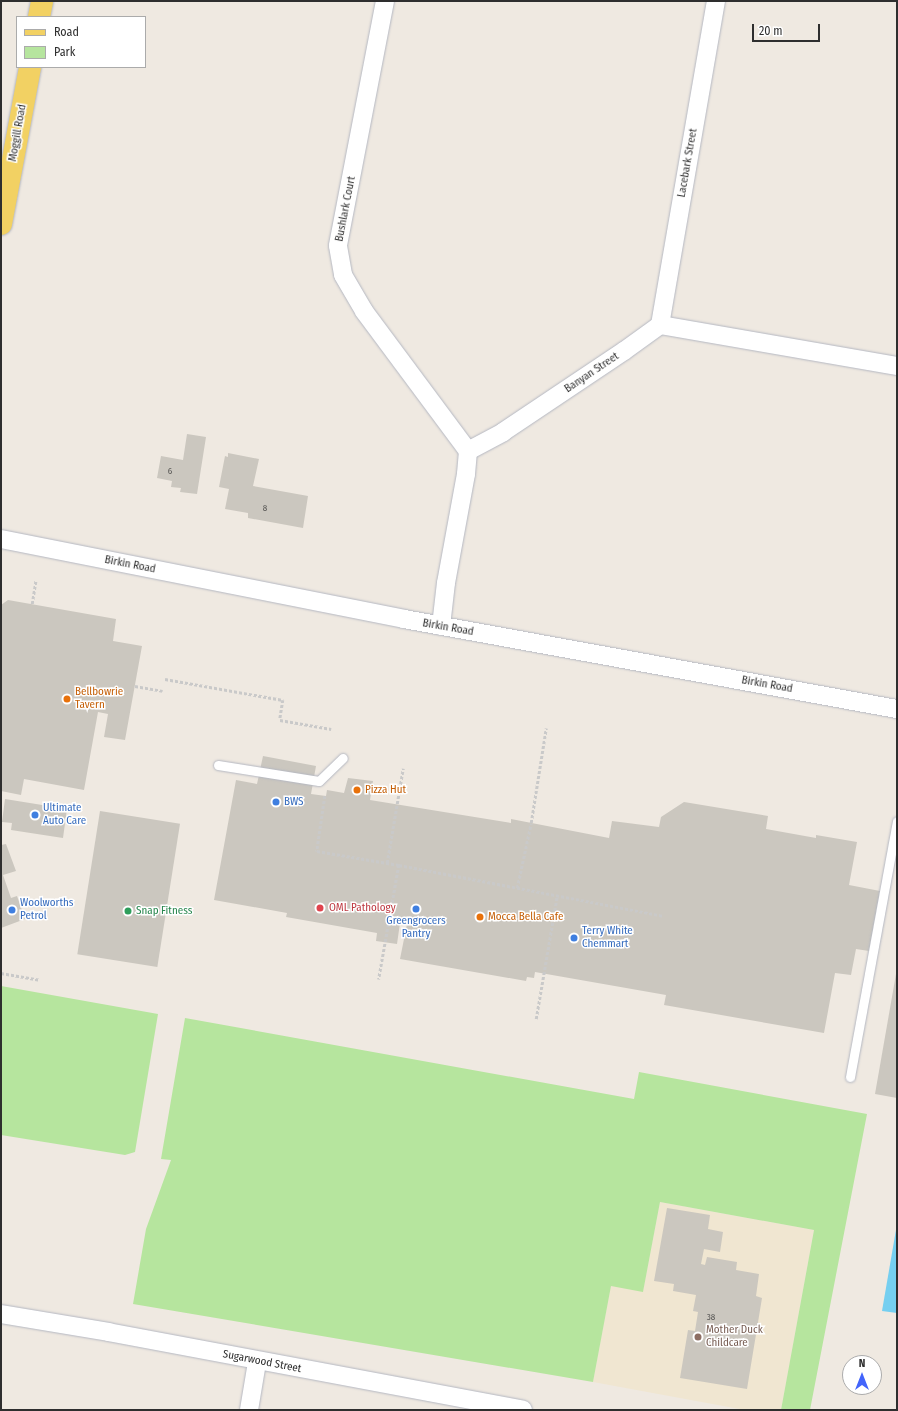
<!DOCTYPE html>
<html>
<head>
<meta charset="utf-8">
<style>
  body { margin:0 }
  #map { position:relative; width:898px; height:1411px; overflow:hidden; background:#efe9e1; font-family:"Fira Sans Condensed",sans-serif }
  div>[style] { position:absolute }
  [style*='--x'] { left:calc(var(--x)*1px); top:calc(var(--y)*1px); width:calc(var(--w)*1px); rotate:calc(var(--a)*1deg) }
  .education>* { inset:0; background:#f0e6d1 }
  .green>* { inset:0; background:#b6e59e }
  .water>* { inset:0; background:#75cff0 }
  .building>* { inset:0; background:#cbc7bf; transform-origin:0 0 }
  .path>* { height:2.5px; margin-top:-1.25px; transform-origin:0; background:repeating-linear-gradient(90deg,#c9c9c9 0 3px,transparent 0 5px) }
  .roads { filter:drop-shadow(0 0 1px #b4b7c1) drop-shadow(0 0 1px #b4b7c1) }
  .lane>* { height:9px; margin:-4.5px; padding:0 4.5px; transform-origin:4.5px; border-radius:4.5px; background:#fff }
  .street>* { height:18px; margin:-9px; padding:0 9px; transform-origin:9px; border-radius:9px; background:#fff }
  .primary>* { height:22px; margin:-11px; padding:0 11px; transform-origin:11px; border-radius:11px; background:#f2d163 }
  .dots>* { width:11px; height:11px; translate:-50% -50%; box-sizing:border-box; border:2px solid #fff; border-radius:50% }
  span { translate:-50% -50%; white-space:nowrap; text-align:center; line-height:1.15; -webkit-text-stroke:3px #fff; paint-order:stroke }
  .number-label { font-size:9px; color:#555452 }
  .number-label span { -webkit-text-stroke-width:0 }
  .street-label { font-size:11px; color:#2e2e2e }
  .food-label { font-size:11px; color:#c56008 }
  .left { translate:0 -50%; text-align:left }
  .shop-label { font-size:11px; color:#366cbe }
  .health-label { font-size:11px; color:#be3a42 }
  .leisure-label { font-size:11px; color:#27864d }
  .education-label { font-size:11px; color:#785e54 }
  .frame { position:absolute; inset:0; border:2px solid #2e2e2e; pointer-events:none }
  .legend { position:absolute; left:16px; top:16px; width:130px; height:52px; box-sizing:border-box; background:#fff; border:1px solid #ababab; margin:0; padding:5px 7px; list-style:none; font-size:12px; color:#2e2e2e }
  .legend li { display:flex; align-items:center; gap:8px; height:20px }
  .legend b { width:20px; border:1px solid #ababab }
  .north { position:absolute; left:842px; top:1355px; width:40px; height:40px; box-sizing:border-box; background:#fff; border:1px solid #ababab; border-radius:50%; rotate:0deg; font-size:11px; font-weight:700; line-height:16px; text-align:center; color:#2e2e2e }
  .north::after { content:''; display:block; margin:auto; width:14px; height:18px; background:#4264fb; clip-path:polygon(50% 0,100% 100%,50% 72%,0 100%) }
  .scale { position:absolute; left:752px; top:24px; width:68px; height:18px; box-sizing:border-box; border:2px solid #2e2e2e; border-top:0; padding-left:5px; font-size:12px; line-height:14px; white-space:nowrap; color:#2e2e2e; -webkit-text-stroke:3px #fff; paint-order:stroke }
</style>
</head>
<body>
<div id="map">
  <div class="education">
    <div style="clip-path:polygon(660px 1202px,814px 1230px,781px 1410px,745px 1410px,593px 1382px,611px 1285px,643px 1291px)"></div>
  </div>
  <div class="green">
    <div style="clip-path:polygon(1px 986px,158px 1014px,135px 1152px,125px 1155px,1px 1135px)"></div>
    <div style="clip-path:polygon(185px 1018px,634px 1099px,639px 1072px,867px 1114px,810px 1410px,781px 1410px,814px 1230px,660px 1202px,643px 1292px,611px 1286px,593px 1382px,133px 1304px,146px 1229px,171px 1160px,161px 1159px)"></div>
  </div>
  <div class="water">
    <div style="clip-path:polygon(897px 1224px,897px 1313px,882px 1311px)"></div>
  </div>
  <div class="building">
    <div style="clip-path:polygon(187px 434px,206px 437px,197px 494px,180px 492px,181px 488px,171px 487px,172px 481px,157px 478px,161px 456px,183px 460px)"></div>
    <div style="clip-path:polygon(228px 453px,259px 459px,253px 486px,308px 496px,303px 528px,248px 518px,248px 513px,225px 509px,229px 489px,219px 487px,225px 456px,228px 457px)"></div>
    <div style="clip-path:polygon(8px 600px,116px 619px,113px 641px,142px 646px,125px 740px,104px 737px,108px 714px,98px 712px,84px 790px,24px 779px,21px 795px,1px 791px,1px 605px)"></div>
    <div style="clip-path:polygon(263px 756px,316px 766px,311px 794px,326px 796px,327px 790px,344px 793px,348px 778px,373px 781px,370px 800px,511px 823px,511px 819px,609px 838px,612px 821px,659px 827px,661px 817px,684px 802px,768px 816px,766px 829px,816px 838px,816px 835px,857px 842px,849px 885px,880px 891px,869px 951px,856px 949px,851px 975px,835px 973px,824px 1033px,664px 1005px,666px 995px,535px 972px,534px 978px,527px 977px,526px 981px,400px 959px,407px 924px,400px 923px,397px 944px,376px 941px,377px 933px,286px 917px,287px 913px,214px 900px,236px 780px,257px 784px)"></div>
    <div style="clip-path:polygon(5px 799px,67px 809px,63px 838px,11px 830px,12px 823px,2px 822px)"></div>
    <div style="left:100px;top:811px;width:81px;height:145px;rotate:9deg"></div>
    <div style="clip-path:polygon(6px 844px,16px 871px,3px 875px,11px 898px,17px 896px,25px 919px,1px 928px,1px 845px)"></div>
    <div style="clip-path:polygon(896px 974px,897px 974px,897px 1098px,875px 1094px)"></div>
    <div style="clip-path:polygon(667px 1208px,710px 1215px,708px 1229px,723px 1232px,720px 1252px,704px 1249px,701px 1264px,705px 1265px,707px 1257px,737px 1262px,736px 1270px,759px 1274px,756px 1296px,762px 1298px,747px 1389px,680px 1378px,688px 1330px,695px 1331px,698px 1312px,693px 1311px,696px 1295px,673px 1291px,674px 1284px,654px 1281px)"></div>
  </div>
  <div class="path">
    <div style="--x:32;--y:604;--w:24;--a:-81"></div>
    <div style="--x:165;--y:679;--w:120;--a:10.1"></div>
    <div style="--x:283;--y:700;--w:20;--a:99"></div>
    <div style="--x:280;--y:720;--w:52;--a:10"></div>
    <div style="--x:135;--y:686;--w:28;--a:10"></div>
    <div style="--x:325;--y:796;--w:56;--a:98.3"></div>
    <div style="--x:317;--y:851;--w:83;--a:9.7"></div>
    <div style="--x:399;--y:865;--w:116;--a:100"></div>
    <div style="--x:387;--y:863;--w:96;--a:-80.4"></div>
    <div style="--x:399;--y:865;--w:269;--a:10.9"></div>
    <div style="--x:517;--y:888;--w:66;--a:-77.8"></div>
    <div style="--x:531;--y:823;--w:96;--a:-81"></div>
    <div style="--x:1;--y:973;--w:39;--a:10"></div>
    <div style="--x:536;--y:1019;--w:125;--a:-80.3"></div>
  </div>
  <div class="roads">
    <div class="lane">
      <div style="--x:218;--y:765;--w:102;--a:9"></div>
      <div style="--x:319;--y:781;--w:33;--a:-44"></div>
      <div style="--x:850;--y:1077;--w:260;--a:-79.6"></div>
    </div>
    <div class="street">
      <div style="--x:385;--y:1;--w:249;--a:100.9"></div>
      <div style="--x:338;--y:246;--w:29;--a:80"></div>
      <div style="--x:343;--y:275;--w:42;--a:59.7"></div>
      <div style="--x:364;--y:311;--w:174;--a:53.4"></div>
      <div style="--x:660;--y:325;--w:329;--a:-80.2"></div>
      <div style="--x:1;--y:539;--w:411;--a:11.2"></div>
      <div style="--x:404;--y:619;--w:501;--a:10.35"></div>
      <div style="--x:441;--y:626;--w:43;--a:-83.4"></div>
      <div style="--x:446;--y:583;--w:111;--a:-79.6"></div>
      <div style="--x:466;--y:474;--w:23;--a:-85"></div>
      <div style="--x:468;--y:451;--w:40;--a:-28"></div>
      <div style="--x:503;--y:432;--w:146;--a:-33.8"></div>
      <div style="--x:624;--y:351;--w:44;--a:-35.8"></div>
      <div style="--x:660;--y:325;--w:241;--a:9.8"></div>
      <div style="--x:1;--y:1314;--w:109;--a:9.5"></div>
      <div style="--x:108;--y:1332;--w:422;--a:10.6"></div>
      <div style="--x:249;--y:1410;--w:49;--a:-80.5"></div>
    </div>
    <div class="primary">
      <div style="--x:39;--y:17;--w:16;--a:-79"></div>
      <div style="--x:1;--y:224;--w:160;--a:-79.5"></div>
    </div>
  </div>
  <div class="dots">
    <div style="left:67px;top:699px;background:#e8710a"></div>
    <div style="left:357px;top:790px;background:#e8710a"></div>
    <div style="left:276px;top:802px;background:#3f7fe0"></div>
    <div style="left:35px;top:815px;background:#3f7fe0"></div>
    <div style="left:320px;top:908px;background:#e0444e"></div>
    <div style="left:416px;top:909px;background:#3f7fe0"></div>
    <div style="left:12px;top:910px;background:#3f7fe0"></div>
    <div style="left:128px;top:911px;background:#2e9e5b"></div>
    <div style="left:480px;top:917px;background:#e8710a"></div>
    <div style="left:574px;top:938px;background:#3f7fe0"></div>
    <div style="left:698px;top:1337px;background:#8d6e63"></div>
  </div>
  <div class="number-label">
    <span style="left:170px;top:471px">6</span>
    <span style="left:265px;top:508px">8</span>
    <span style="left:711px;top:1317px">38</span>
  </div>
  <div class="street-label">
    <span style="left:18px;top:133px;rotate:-80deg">Moggill Road</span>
    <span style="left:688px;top:163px;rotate:-80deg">Lacebark Street</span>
    <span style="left:346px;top:209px;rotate:-79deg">Bushlark Court</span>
    <span style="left:592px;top:373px;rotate:-34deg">Banyan Street</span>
    <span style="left:130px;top:565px;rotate:11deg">Birkin Road</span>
    <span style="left:448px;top:628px;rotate:10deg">Birkin Road</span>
    <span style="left:767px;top:685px;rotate:10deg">Birkin Road</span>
    <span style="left:262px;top:1362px;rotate:11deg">Sugarwood Street</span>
  </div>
  <div class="food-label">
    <span class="left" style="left:75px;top:699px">Bellbowrie<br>Tavern</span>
    <span class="left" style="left:365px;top:790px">Pizza Hut</span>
    <span class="left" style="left:488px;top:917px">Mocca Bella Cafe</span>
  </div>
  <div class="shop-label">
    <span class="left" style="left:284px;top:802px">BWS</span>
    <span class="left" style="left:43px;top:815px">Ultimate<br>Auto Care</span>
    <span class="left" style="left:20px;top:910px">Woolworths<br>Petrol</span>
    <span style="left:416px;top:928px">Greengrocers<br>Pantry</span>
    <span class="left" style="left:582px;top:938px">Terry White<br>Chemmart</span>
  </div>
  <div class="health-label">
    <span class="left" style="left:329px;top:908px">OML Pathology</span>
  </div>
  <div class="leisure-label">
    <span class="left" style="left:136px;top:911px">Snap Fitness</span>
  </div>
  <div class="education-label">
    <span class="left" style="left:706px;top:1337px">Mother Duck<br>Childcare</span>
  </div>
  <div class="frame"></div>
  <ul class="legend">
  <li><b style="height:5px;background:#f2d163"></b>Road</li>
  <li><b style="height:11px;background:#b6e59e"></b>Park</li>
  </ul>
  <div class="north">N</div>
  <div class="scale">20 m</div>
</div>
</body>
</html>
